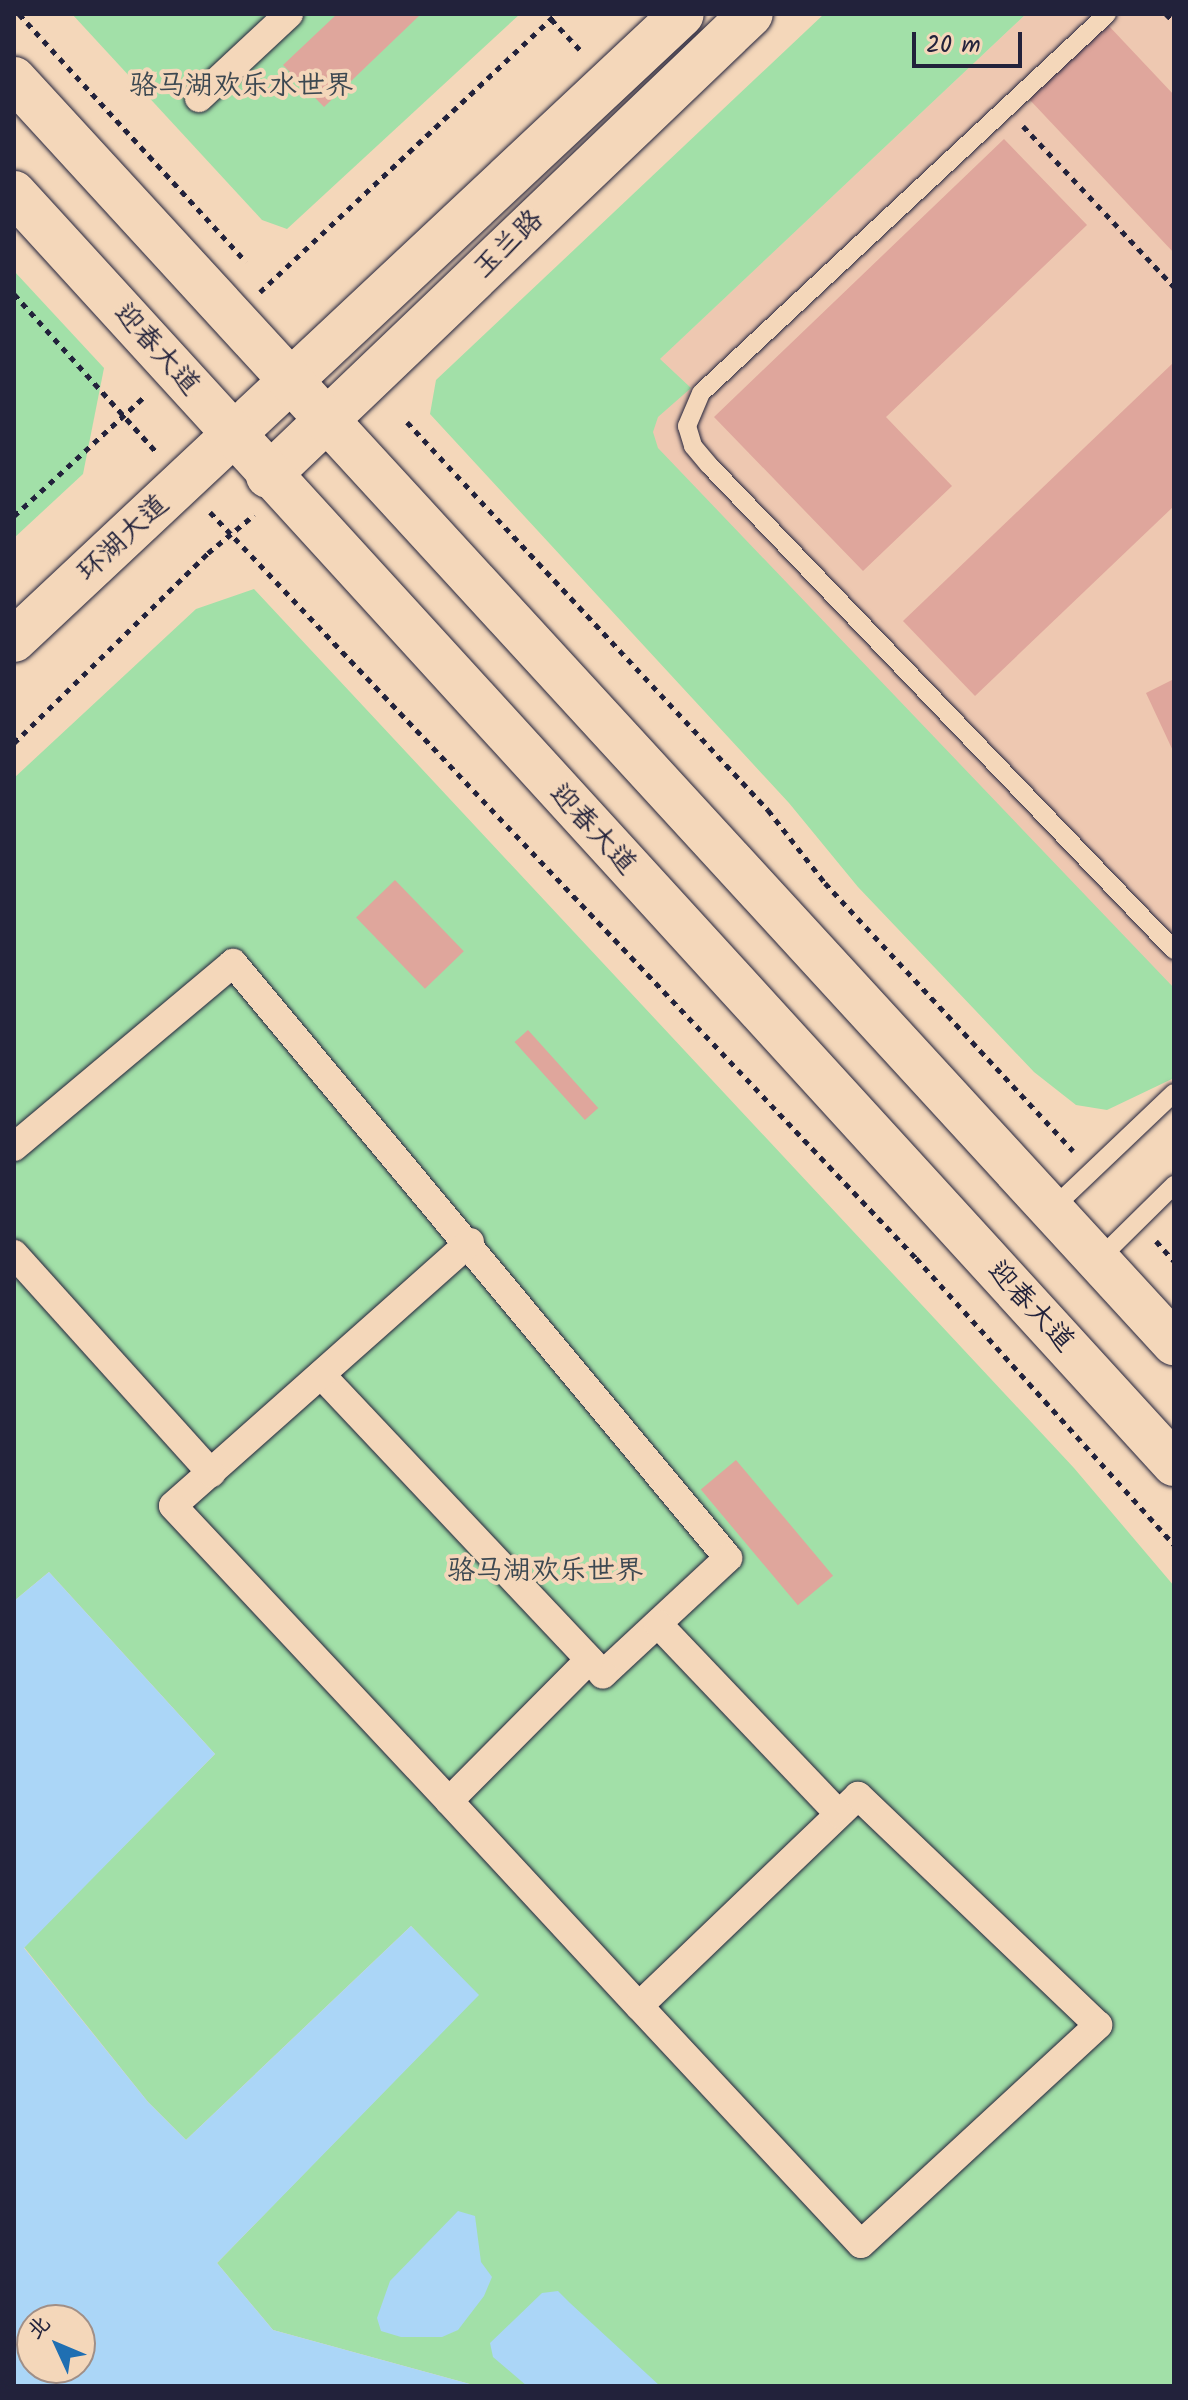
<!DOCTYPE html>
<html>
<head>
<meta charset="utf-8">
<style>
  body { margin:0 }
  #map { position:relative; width:1188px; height:2400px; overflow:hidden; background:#f4d7ba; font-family:Kalam,"LXGW WenKai TC",sans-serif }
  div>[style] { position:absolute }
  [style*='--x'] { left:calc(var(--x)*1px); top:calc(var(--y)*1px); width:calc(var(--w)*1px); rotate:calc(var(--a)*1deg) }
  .built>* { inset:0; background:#eec8b1 }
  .green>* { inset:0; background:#a2e0a8 }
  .water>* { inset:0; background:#abd6f7 }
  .building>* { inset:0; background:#dfa69c; transform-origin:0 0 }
  .path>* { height:5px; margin-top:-2.5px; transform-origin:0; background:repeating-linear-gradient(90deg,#22223b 0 6px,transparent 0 12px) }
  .roads { filter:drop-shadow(0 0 2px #22223b) drop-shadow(0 0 2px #22223b) }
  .service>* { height:18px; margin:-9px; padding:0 9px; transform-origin:9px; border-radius:9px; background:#f4d7ba }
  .pedestrian>* { height:28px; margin:-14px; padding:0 14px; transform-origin:14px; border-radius:14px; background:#f4d7ba }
  .tertiary>* { height:44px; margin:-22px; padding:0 22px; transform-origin:22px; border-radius:22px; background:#f4d7ba }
  .secondary>* { height:44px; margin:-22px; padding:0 22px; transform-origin:22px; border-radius:22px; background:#f4d7ba }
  span { translate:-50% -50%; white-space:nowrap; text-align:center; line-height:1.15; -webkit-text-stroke:8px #f4d7ba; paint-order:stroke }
  .park-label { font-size:28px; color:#3c4851 }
  .street-label { font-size:28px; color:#22223b }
  .frame { position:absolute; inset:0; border:16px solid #22223b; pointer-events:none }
  .north { position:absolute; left:16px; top:2304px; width:80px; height:80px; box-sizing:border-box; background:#f4d7ba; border:2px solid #a08f87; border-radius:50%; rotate:314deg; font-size:22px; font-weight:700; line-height:32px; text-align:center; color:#22223b }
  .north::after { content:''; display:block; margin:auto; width:28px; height:36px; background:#1f6fb2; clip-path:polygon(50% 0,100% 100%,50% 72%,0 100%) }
  .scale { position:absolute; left:912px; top:32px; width:110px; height:36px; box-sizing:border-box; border:4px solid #22223b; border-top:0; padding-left:10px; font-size:24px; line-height:28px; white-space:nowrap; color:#22223b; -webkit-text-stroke:6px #f4d7ba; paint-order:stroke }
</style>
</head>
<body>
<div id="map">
  <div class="built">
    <div style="clip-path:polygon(1026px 14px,1174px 14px,1174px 1075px,597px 418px)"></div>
  </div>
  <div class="green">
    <div style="clip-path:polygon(72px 14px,520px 14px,287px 229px,262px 220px)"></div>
    <div style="clip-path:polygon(824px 14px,1026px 14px,660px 359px,691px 388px,658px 417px,653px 432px,658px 448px,1174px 988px,1174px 1078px,1107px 1110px,1076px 1105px,1034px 1072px,858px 887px,789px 803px,430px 414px,436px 380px)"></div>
    <div style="clip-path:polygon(14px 271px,104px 368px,83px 474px,14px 538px)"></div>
    <div style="clip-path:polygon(254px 589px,1074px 1468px,1174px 1586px,1174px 2386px,477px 2386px,273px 2330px,217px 2263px,478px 1995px,411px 1926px,186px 2140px,148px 2102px,24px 1947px,215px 1754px,49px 1572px,14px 1601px,14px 778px,196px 609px)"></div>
  </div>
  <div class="water">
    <div style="clip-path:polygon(evenodd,49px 1572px,215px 1754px,24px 1948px,148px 2102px,186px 2140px,411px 1926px,479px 1995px,217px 2263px,273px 2330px,477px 2386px,14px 2386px,14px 1601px,49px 1572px,32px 2320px,80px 2320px,80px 2368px,32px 2368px,32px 2320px)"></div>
    <div style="clip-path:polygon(458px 2211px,475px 2216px,481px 2262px,492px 2277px,484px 2296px,458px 2330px,442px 2337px,401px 2337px,381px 2331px,377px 2318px,390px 2281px)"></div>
    <div style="clip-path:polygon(558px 2291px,570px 2303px,660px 2386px,527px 2386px,493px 2357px,490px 2343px,542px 2293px)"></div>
  </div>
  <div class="building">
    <div style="clip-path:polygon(337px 14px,421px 14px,324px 107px,283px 65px)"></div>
    <div style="clip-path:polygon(1108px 25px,1174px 95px,1174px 253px,1029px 99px)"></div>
    <div style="clip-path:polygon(1004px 139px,1087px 225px,886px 417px,952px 486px,863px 571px,714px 417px)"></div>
    <div style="clip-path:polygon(1174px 362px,1174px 506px,975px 696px,903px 621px)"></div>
    <div style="clip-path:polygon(1174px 679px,1174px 753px,1146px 693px)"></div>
    <div style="left:395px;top:880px;width:99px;height:54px;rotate:46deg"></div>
    <div style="left:528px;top:1030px;width:105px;height:18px;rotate:48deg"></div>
    <div style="left:736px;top:1460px;width:151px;height:46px;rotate:50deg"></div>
  </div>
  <div class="path">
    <div style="--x:19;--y:14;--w:336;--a:47.5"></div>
    <div style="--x:1166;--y:14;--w:11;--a:45"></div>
    <div style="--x:551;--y:19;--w:47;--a:46.7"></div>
    <div style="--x:1023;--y:126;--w:221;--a:46.8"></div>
    <div style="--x:260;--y:292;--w:406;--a:-43.2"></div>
    <div style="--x:14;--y:294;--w:215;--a:48"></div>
    <div style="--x:407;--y:422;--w:530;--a:47.06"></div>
    <div style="--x:768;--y:810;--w:93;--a:52"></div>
    <div style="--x:825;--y:883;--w:365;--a:47.2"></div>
    <div style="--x:210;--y:512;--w:1027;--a:46.58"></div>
    <div style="--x:916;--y:1258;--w:386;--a:48"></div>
    <div style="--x:14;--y:516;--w:179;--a:-42.5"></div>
    <div style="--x:14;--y:743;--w:272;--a:-44.4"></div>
    <div style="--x:208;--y:553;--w:60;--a:-39.6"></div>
    <div style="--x:1156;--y:1241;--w:27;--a:48"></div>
  </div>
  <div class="roads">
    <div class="service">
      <div style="--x:1107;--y:14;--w:555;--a:136.97"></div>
      <div style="--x:701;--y:393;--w:36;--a:113"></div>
      <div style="--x:687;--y:426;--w:21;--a:73"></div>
      <div style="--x:693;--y:446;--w:25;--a:50"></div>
      <div style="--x:709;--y:465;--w:672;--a:46.21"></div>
      <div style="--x:1052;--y:1209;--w:168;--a:-43.6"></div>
      <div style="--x:1098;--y:1260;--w:107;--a:-44.6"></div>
    </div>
    <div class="pedestrian">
      <div style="--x:199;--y:98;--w:123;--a:-43"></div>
      <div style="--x:14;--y:1147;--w:286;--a:-40"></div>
      <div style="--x:233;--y:963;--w:774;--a:50.24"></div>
      <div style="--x:728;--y:1558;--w:171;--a:137.1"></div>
      <div style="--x:603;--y:1674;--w:411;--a:-133.3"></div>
      <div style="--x:470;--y:1242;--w:397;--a:138.4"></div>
      <div style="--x:173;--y:1506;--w:404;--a:46.9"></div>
      <div style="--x:449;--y:1801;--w:280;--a:47.2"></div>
      <div style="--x:639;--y:2006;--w:325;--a:47"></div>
      <div style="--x:861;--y:2244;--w:323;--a:-42.7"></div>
      <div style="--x:1098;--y:2025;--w:332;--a:-136.3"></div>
      <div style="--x:858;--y:1796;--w:303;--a:136.2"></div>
      <div style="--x:14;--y:1254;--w:295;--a:48"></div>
      <div style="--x:658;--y:1624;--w:262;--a:46.4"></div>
      <div style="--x:449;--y:1801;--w:199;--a:-45.2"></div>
    </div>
    <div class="tertiary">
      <div style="--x:268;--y:476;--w:668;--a:-43.73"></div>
      <div style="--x:14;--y:640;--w:915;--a:-43.14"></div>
    </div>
    <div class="secondary">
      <div style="--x:14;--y:79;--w:1716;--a:47.46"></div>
      <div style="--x:14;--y:193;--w:1721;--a:47.61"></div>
    </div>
  </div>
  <div class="park-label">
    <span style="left:241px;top:87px">骆马湖欢乐水世界</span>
    <span style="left:545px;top:1572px">骆马湖欢乐世界</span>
  </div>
  <div class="street-label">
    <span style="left:509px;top:245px;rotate:-44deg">玉兰路</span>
    <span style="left:156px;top:350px;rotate:48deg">迎春大道</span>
    <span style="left:124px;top:539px;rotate:-43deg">环湖大道</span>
    <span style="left:592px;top:830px;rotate:47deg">迎春大道</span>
    <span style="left:1030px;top:1307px;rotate:47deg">迎春大道</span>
  </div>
  <div class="frame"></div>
  <div class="north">北</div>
  <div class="scale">20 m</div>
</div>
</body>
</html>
